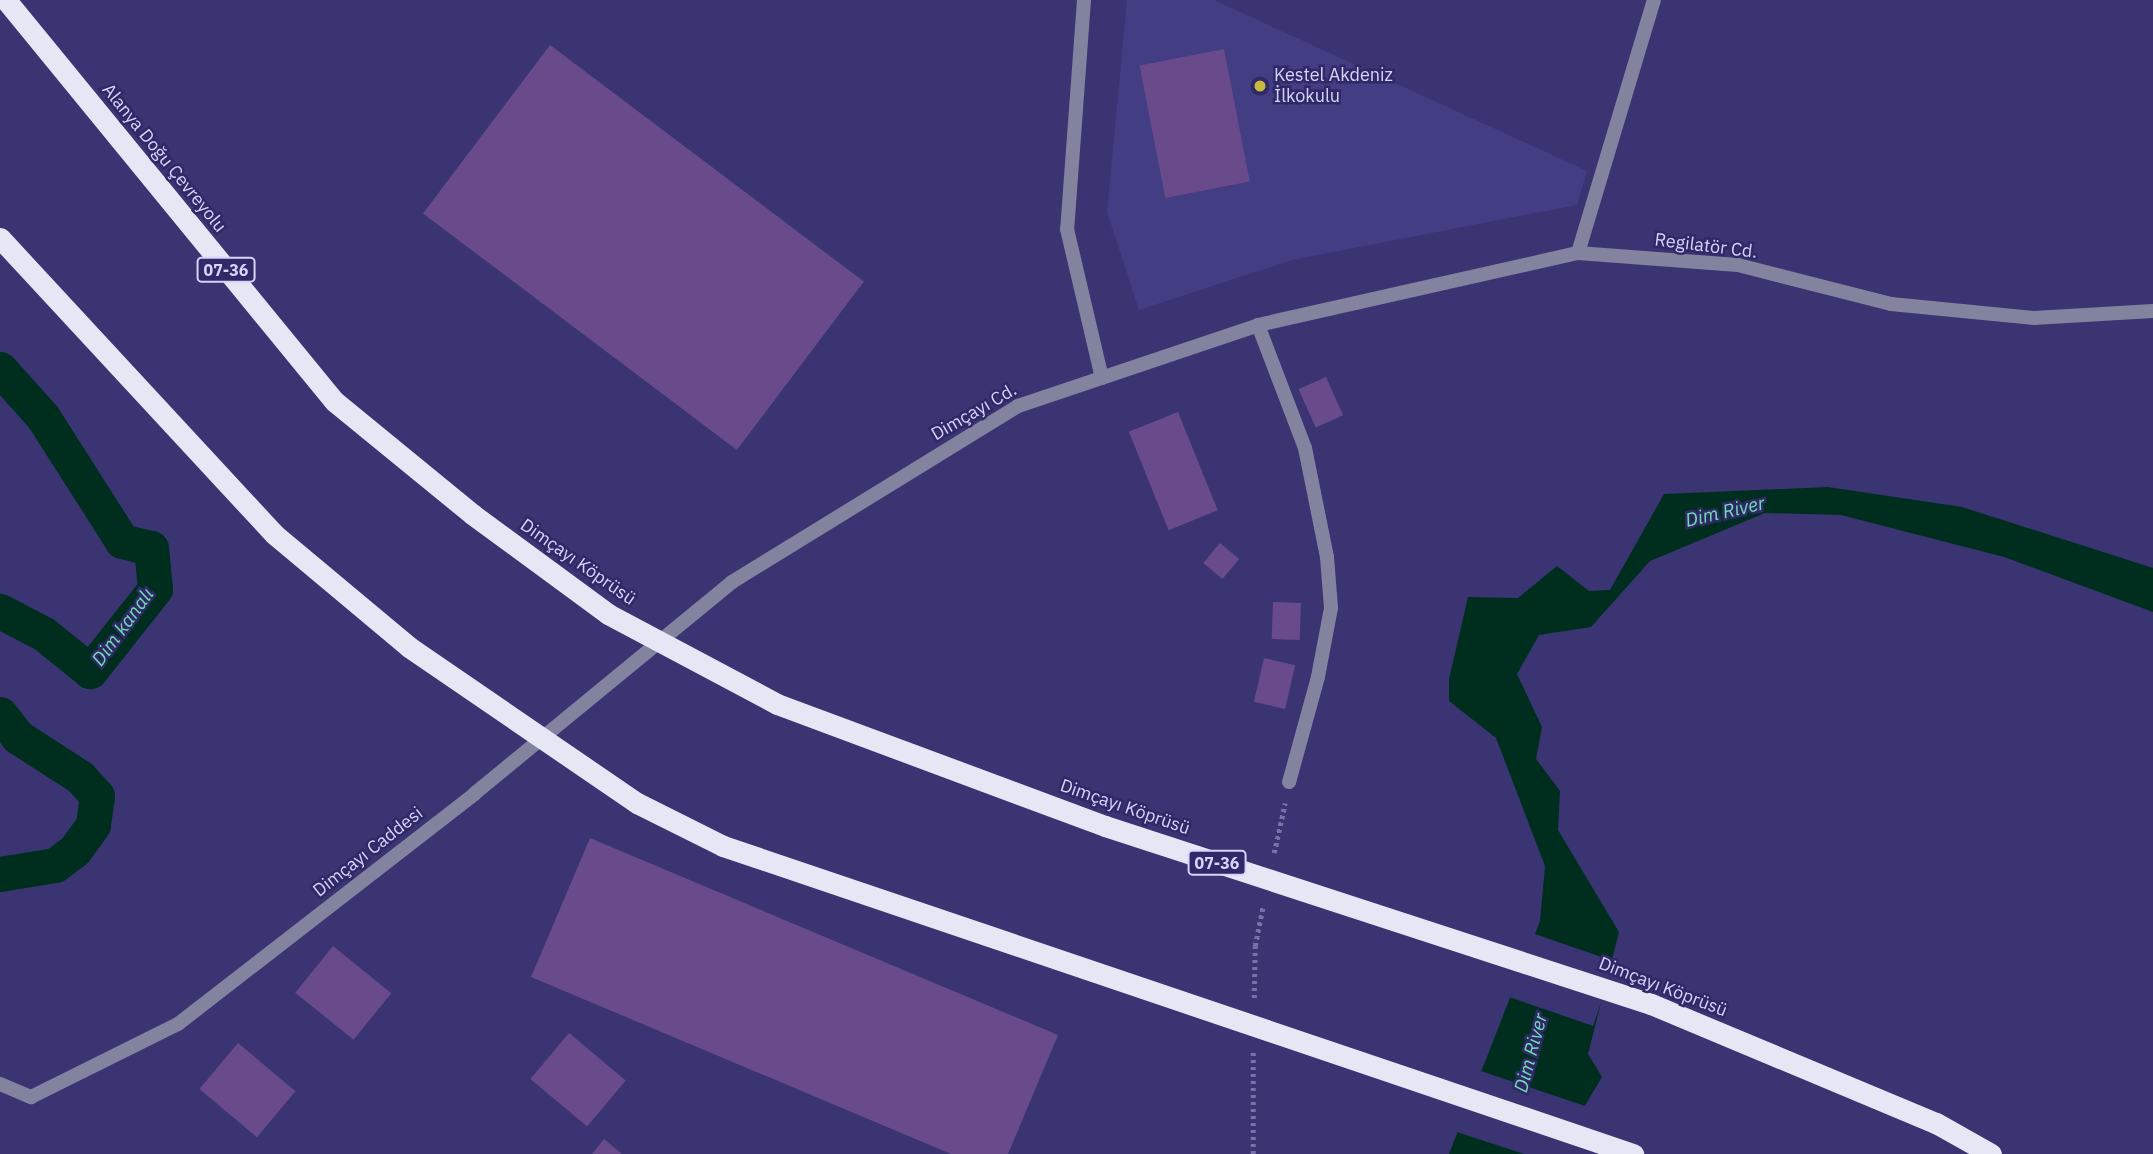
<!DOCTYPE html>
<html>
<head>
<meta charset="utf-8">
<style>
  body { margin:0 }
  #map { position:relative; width:2153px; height:1154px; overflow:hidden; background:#3a3473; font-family:"IBM Plex Sans",sans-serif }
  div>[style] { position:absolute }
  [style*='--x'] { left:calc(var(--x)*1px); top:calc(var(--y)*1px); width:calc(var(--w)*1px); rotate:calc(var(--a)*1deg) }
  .built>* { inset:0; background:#433d83 }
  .water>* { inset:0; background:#002e1e }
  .pier>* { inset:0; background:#3a3473; transform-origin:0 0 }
  .canal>* { height:35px; margin:-17.5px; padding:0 17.5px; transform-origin:17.5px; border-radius:17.5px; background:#002e1e }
  .building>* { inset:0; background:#694b8b; transform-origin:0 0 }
  .path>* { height:4.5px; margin-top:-2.25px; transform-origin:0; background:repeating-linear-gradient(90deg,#7673a8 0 3.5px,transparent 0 7px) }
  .lane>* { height:14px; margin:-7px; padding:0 7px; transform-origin:7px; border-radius:7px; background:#82839f }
  .street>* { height:14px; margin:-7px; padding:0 7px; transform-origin:7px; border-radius:7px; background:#82839f }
  .highway>* { height:21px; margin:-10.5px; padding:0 10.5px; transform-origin:10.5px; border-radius:10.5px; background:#e6e6f4 }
  .highway-bridge>* { height:21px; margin:-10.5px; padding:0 10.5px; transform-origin:10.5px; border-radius:10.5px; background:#e6e6f4 }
  .dots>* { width:19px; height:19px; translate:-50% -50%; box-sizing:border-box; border:4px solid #302967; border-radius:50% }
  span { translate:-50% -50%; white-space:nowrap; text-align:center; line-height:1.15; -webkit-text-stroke:5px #302967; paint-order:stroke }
  .shield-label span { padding:2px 5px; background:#302967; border:2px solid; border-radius:5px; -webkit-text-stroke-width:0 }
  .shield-label { font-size:16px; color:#d5d5fc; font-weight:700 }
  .poi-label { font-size:18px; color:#d5d5fc }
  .left { translate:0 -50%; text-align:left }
  .street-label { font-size:18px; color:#d5d5fc }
  .water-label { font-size:19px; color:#6fdfb1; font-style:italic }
</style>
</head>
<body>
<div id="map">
  <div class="built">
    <div style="clip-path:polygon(1127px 0,1214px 0,1587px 171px,1577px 205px,1292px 260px,1139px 310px,1107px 212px)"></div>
  </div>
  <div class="water">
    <div style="clip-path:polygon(1828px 487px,1962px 507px,2153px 568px,2153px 612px,2004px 557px,1841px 515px,1765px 513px,1650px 561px,1591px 627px,1539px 635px,1517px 674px,1542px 727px,1536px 759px,1560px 791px,1558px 830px,1619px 932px,1588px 1054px,1602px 1077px,1556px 1154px,1449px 1154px,1540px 921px,1545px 866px,1496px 738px,1449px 701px,1449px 679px,1468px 597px,1518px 598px,1557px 566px,1589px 591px,1610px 590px,1664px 494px)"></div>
  </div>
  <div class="pier">
    <div style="left:1532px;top:933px;width:88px;height:68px;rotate:19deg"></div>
    <div style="clip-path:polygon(1478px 1070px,1588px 1107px,1560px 1154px,1524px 1154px,1454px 1131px)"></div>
  </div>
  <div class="canal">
    <div style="--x:0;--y:369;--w:64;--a:48.1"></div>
    <div style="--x:43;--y:417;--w:147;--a:57.5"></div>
    <div style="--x:122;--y:541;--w:30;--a:14"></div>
    <div style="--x:151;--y:548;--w:41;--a:84.4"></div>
    <div style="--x:155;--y:589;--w:105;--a:128.4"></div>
    <div style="--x:90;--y:671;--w:59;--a:-141.2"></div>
    <div style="--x:44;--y:634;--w:50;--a:-152.4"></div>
    <div style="--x:0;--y:714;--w:29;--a:52"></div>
    <div style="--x:18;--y:737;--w:74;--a:32.8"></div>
    <div style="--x:80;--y:777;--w:25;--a:48"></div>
    <div style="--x:97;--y:796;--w:29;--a:98"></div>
    <div style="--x:93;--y:825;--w:31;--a:126"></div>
    <div style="--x:75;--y:850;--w:25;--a:143"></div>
    <div style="--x:55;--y:865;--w:56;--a:170.7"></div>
  </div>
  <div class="building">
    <div style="left:550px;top:45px;width:393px;height:211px;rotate:37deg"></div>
    <div style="left:1224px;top:49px;width:135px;height:86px;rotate:79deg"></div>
    <div style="left:1326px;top:377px;width:42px;height:30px;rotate:66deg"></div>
    <div style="left:1178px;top:412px;width:106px;height:53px;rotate:68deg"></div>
    <div style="left:1220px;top:543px;width:25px;height:26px;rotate:40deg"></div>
    <div style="left:1273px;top:602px;width:28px;height:37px;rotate:2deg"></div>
    <div style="left:1264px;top:658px;width:32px;height:45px;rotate:13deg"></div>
    <div style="clip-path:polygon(590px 838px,1058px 1035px,1008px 1154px,951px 1154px,531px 977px)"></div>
    <div style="left:333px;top:946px;width:75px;height:60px;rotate:39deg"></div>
    <div style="left:569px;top:1033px;width:74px;height:60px;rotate:40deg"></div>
    <div style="left:238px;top:1043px;width:75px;height:60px;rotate:40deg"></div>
    <div style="clip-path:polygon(604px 1139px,622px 1154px,592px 1154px)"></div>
  </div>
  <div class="path">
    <div style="--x:1274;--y:853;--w:51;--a:-77.6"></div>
    <div style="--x:1254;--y:998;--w:52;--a:-88.9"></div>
    <div style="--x:1255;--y:946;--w:41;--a:-78.7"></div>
    <div style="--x:1253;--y:1154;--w:102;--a:-90"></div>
  </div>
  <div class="lane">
    <div style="--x:1258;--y:325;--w:132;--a:69.1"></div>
    <div style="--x:1305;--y:448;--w:111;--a:78.6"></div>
    <div style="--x:1327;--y:557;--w:51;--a:85.5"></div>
    <div style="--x:1331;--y:608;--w:70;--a:100.7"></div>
    <div style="--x:1318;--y:677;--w:109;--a:105.4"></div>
  </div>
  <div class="street">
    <div style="--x:1084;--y:0;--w:230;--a:94.2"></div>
    <div style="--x:1067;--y:229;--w:153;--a:76.8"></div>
    <div style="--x:1578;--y:253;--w:264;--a:-73.3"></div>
    <div style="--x:0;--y:1084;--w:34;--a:23"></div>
    <div style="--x:31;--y:1097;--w:164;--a:-26.4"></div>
    <div style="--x:178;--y:1024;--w:375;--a:-37.8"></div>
    <div style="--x:474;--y:794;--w:334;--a:-39.4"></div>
    <div style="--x:732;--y:582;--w:336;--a:-31.6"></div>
    <div style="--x:1018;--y:406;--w:253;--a:-18.6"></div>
    <div style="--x:1258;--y:325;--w:328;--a:-12.7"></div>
    <div style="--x:1578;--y:253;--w:160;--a:4.3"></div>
    <div style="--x:1738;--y:265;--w:158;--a:14.3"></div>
    <div style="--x:1891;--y:304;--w:144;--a:5.6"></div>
    <div style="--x:2034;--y:318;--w:119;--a:-3.4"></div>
  </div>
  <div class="highway">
    <div style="--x:6;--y:0;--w:518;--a:50.72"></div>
    <div style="--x:334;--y:401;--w:178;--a:39.3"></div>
    <div style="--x:0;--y:238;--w:403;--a:47.2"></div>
    <div style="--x:274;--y:534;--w:176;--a:39.9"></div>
  </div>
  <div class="highway-bridge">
    <div style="--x:472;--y:514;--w:169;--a:36.3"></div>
    <div style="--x:608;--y:614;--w:191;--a:28"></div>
    <div style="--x:777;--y:704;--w:350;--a:20.4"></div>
    <div style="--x:1105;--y:826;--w:574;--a:18.06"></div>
    <div style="--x:1651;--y:1004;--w:309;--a:22.7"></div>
    <div style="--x:1936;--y:1123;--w:63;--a:29.4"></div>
    <div style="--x:409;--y:647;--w:276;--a:34.4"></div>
    <div style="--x:637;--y:803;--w:96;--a:26.6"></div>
    <div style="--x:723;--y:846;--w:961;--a:18.7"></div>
  </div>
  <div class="dots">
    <div style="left:1260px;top:86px;background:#c7bb3c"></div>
  </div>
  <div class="shield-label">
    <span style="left:226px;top:270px">07-36</span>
    <span style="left:1217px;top:863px">07-36</span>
  </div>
  <div class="poi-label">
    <span class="left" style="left:1274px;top:86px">Kestel Akdeniz<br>İlkokulu</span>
  </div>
  <div class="street-label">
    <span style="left:164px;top:158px;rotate:51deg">Alanya Doğu Çevreyolu</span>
    <span style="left:1706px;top:246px;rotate:7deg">Regilatör Cd.</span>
    <span style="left:974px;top:412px;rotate:-30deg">Dimçayı Cd.</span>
    <span style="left:578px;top:562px;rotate:35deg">Dimçayı Köprüsü</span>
    <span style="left:1125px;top:807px;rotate:19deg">Dimçayı Köprüsü</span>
    <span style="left:368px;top:852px;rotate:-38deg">Dimçayı Caddesi</span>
    <span style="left:1663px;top:987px;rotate:21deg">Dimçayı Köprüsü</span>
  </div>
  <div class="water-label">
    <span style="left:1725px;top:512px;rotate:-13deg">Dim River</span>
    <span style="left:123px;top:627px;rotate:-54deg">Dim kanalı</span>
    <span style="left:1531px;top:1053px;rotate:-75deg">Dim River</span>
  </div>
</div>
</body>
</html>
